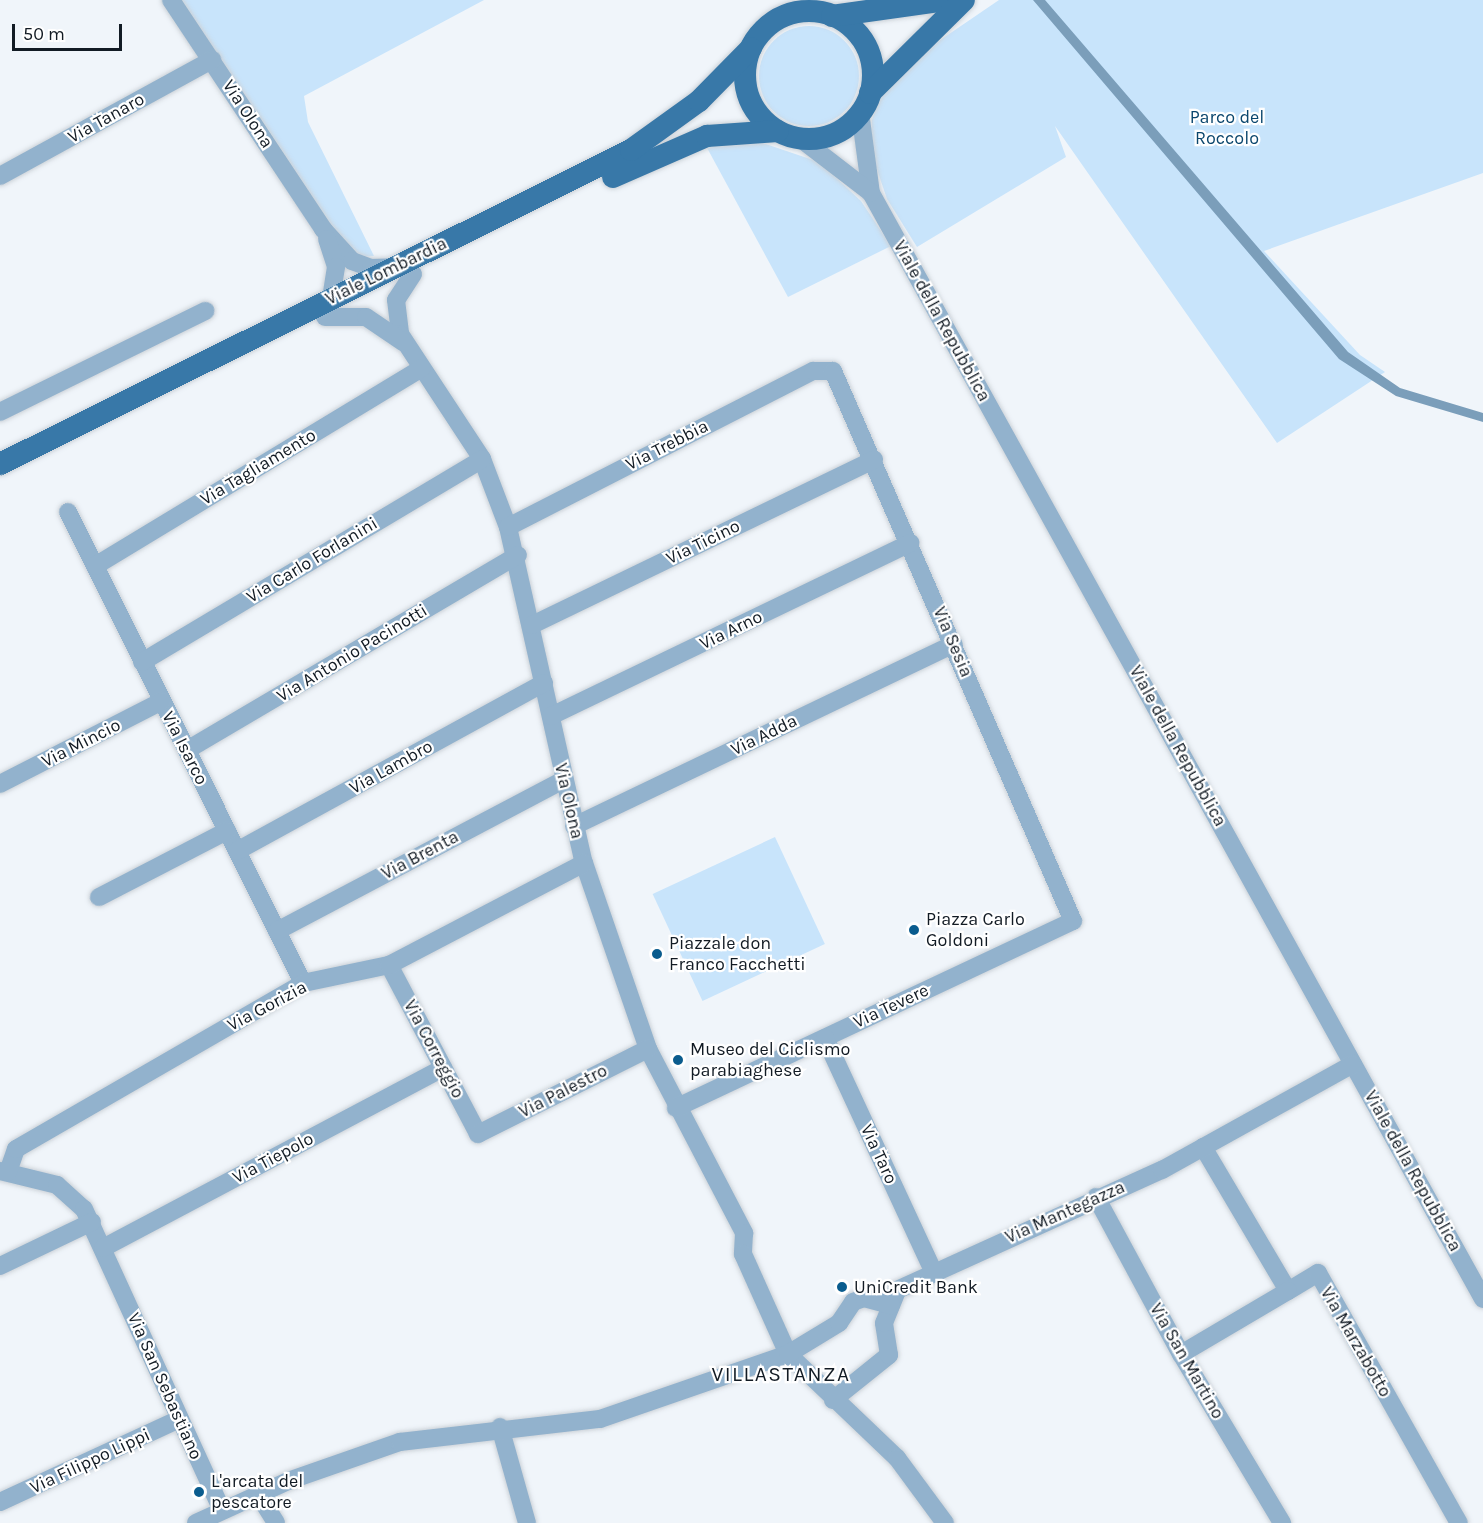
<!DOCTYPE html>
<html>
<head>
<meta charset="utf-8">
<style>
  body { margin:0 }
  #map { position:relative; width:1483px; height:1523px; overflow:hidden; background:#f0f5fa; font-family:Karla,sans-serif }
  div>[style] { position:absolute }
  [style*='--x'] { left:calc(var(--x)*1px); top:calc(var(--y)*1px); width:calc(var(--w)*1px); rotate:calc(var(--a)*1deg) }
  .green>* { inset:0; background:#c8e4fb; transform-origin:0 0 }
  .round { border-radius:50% }
  .water>* { inset:0; background:#7b9eba }
  .roads { filter:drop-shadow(0 0 2px #ccd2d8) drop-shadow(0 0 2px #ccd2d8) }
  .minor>* { height:18px; margin:-9px; padding:0 9px; transform-origin:9px; border-radius:9px; background:#92b2cd }
  .major>* { height:22px; margin:-11px; padding:0 11px; transform-origin:11px; border-radius:11px; background:#3878a8 }
  .major>.ring { margin:-11px; padding:0; box-sizing:content-box; background:none; border:22px solid #3878a8; border-radius:50% }
  .dots>* { width:16px; height:16px; translate:-50% -50%; box-sizing:border-box; border:3px solid #fff; border-radius:50% }
  span { translate:-50% -50%; white-space:nowrap; text-align:center; line-height:1.15; -webkit-text-stroke:4.5px #fff; paint-order:stroke }
  .street-label { font-size:18px; color:#121b24 }
  .park-label { font-size:18px; color:#0a466d }
  .poi-label { font-size:18px; color:#121b24 }
  .left { translate:0 -50%; text-align:left }
  .quarter-label { font-size:21px; color:#121b24; letter-spacing:1.5px }
  .scale { position:absolute; left:12px; top:24px; width:110px; height:27px; box-sizing:border-box; border:3px solid #121b24; border-top:0; padding-left:8px; font-size:18px; line-height:21px; white-space:nowrap; color:#121b24; -webkit-text-stroke:4px #fff; paint-order:stroke }
</style>
</head>
<body>
<div id="map">
  <div class="green">
    <div style="clip-path:polygon(182px 0,484px 0,304px 96px,308px 122px,374px 256px,356px 257px,335px 230px)"></div>
    <div style="clip-path:polygon(999px 0,1483px 0,1483px 173px,1264px 251px,1360px 355px,1385px 372px,1277px 443px,1055px 126px,1066px 157px,917px 247px,887px 199px,871px 152px,872px 120px,883px 88px,911px 60px)"></div>
    <div class="round" style="left:759px;top:26px;width:100px;height:100px"></div>
    <div style="clip-path:polygon(760px 142px,819px 162px,861px 201px,891px 246px,788px 297px,706px 146px)"></div>
    <div style="left:775px;top:837px;width:118px;height:135px;rotate:65deg"></div>
  </div>
  <div class="water">
    <div style="clip-path:polygon(1033px 0,1045px 0,1348px 352px,1400px 388px,1483px 413px,1483px 422px,1396px 396px,1339px 359px)"></div>
  </div>
  <div class="roads">
    <div class="minor">
      <div style="--x:171;--y:0;--w:275;--a:56.4"></div>
      <div style="--x:323;--y:229;--w:43;--a:47.8"></div>
      <div style="--x:352;--y:261;--w:20;--a:20"></div>
      <div style="--x:371;--y:268;--w:23;--a:-2"></div>
      <div style="--x:860;--y:112;--w:82;--a:82.3"></div>
      <div style="--x:871;--y:193;--w:1264;--a:61.04"></div>
      <div style="--x:801;--y:139;--w:88;--a:37.6"></div>
      <div style="--x:0;--y:176;--w:242;--a:-28.7"></div>
      <div style="--x:327;--y:239;--w:29;--a:72"></div>
      <div style="--x:336;--y:267;--w:30;--a:99"></div>
      <div style="--x:413;--y:274;--w:31;--a:123"></div>
      <div style="--x:396;--y:300;--w:34;--a:83"></div>
      <div style="--x:400;--y:334;--w:149;--a:56.7"></div>
      <div style="--x:482;--y:459;--w:73;--a:69.1"></div>
      <div style="--x:508;--y:527;--w:344;--a:77.3"></div>
      <div style="--x:584;--y:863;--w:197;--a:71"></div>
      <div style="--x:648;--y:1049;--w:208;--a:62.4"></div>
      <div style="--x:744;--y:1233;--w:21;--a:93"></div>
      <div style="--x:743;--y:1254;--w:110;--a:65.8"></div>
      <div style="--x:788;--y:1354;--w:151;--a:43.7"></div>
      <div style="--x:897;--y:1458;--w:81;--a:53.6"></div>
      <div style="--x:325;--y:317;--w:41;--a:0"></div>
      <div style="--x:366;--y:317;--w:45;--a:34"></div>
      <div style="--x:0;--y:412;--w:229;--a:-26.2"></div>
      <div style="--x:68;--y:512;--w:526;--a:63.48"></div>
      <div style="--x:508;--y:527;--w:343;--a:-27.1"></div>
      <div style="--x:813;--y:371;--w:20;--a:0"></div>
      <div style="--x:833;--y:371;--w:600;--a:66.43"></div>
      <div style="--x:1073;--y:921;--w:439;--a:154.8"></div>
      <div style="--x:95;--y:566;--w:382;--a:-31.2"></div>
      <div style="--x:532;--y:625;--w:380;--a:-25.8"></div>
      <div style="--x:142;--y:662;--w:396;--a:-30.8"></div>
      <div style="--x:551;--y:716;--w:399;--a:-25.7"></div>
      <div style="--x:187;--y:750;--w:384;--a:-30.5"></div>
      <div style="--x:0;--y:784;--w:182;--a:-27.1"></div>
      <div style="--x:574;--y:826;--w:421;--a:-25.6"></div>
      <div style="--x:237;--y:851;--w:350;--a:-28.7"></div>
      <div style="--x:99;--y:897;--w:144;--a:-27.3"></div>
      <div style="--x:277;--y:931;--w:323;--a:-27.8"></div>
      <div style="--x:389;--y:965;--w:191;--a:62.2"></div>
      <div style="--x:478;--y:1134;--w:190;--a:-26.6"></div>
      <div style="--x:825;--y:1038;--w:257;--a:65.1"></div>
      <div style="--x:1203;--y:1147;--w:167;--a:59.4"></div>
      <div style="--x:1288;--y:1291;--w:35;--a:-31"></div>
      <div style="--x:1318;--y:1273;--w:287;--a:60.6"></div>
      <div style="--x:0;--y:1171;--w:59;--a:13.8"></div>
      <div style="--x:57;--y:1185;--w:36;--a:42"></div>
      <div style="--x:84;--y:1209;--w:331;--a:65.4"></div>
      <div style="--x:8;--y:1172;--w:24;--a:-71"></div>
      <div style="--x:16;--y:1149;--w:332;--a:-30"></div>
      <div style="--x:303;--y:983;--w:88;--a:-11.8"></div>
      <div style="--x:389;--y:965;--w:220;--a:-27.6"></div>
      <div style="--x:1096;--y:1197;--w:179;--a:61.6"></div>
      <div style="--x:1181;--y:1354;--w:197;--a:59.1"></div>
      <div style="--x:103;--y:1248;--w:385;--a:-27.9"></div>
      <div style="--x:0;--y:1266;--w:102;--a:-25.6"></div>
      <div style="--x:1181;--y:1354;--w:124;--a:-30.5"></div>
      <div style="--x:833;--y:1400;--w:72;--a:-38.8"></div>
      <div style="--x:889;--y:1355;--w:32;--a:-99"></div>
      <div style="--x:884;--y:1323;--w:35;--a:-68"></div>
      <div style="--x:897;--y:1290;--w:291;--a:-24.4"></div>
      <div style="--x:1162;--y:1170;--w:218;--a:-29"></div>
      <div style="--x:500;--y:1427;--w:100;--a:74.3"></div>
      <div style="--x:258;--y:1494;--w:34;--a:58"></div>
      <div style="--x:0;--y:1502;--w:198;--a:-24.8"></div>
      <div style="--x:196;--y:1523;--w:101;--a:-24.5"></div>
      <div style="--x:288;--y:1481;--w:119;--a:-19.2"></div>
      <div style="--x:400;--y:1442;--w:201;--a:-6.6"></div>
      <div style="--x:600;--y:1419;--w:199;--a:-19.1"></div>
      <div style="--x:788;--y:1354;--w:60;--a:-31.3"></div>
      <div style="--x:839;--y:1323;--w:25;--a:-56"></div>
      <div style="--x:853;--y:1302;--w:12;--a:-20"></div>
      <div style="--x:864;--y:1298;--w:28;--a:15"></div>
    </div>
    <div class="major">
      <div class="ring" style="left:745px;top:11px;width:106px;height:106px"></div>
      <div style="--x:832;--y:16;--w:115;--a:-8"></div>
      <div style="--x:870;--y:93;--w:132;--a:-44.7"></div>
      <div style="--x:613;--y:177;--w:103;--a:-23.6"></div>
      <div style="--x:707;--y:136;--w:71;--a:-4"></div>
      <div style="--x:0;--y:464;--w:705;--a:-26.46"></div>
      <div style="--x:631;--y:150;--w:84;--a:-35.8"></div>
      <div style="--x:699;--y:101;--w:74;--a:-45.5"></div>
    </div>
  </div>
  <div class="dots">
    <div style="left:914px;top:930px;background:#0a5c8e"></div>
    <div style="left:657px;top:954px;background:#0a5c8e"></div>
    <div style="left:678px;top:1060px;background:#0a5c8e"></div>
    <div style="left:842px;top:1287px;background:#0a5c8e"></div>
    <div style="left:199px;top:1492px;background:#0a5c8e"></div>
  </div>
  <div class="street-label">
    <span style="left:248px;top:114px;rotate:57deg">Via Olona</span>
    <span style="left:106px;top:118px;rotate:-29deg">Via Tanaro</span>
    <span style="left:386px;top:271px;rotate:-26deg">Viale Lombardia</span>
    <span style="left:942px;top:321px;rotate:61deg">Viale della Repubblica</span>
    <span style="left:667px;top:445px;rotate:-27deg">Via Trebbia</span>
    <span style="left:258px;top:467px;rotate:-31deg">Via Tagliamento</span>
    <span style="left:703px;top:542px;rotate:-26deg">Via Ticino</span>
    <span style="left:312px;top:560px;rotate:-31deg">Via Carlo Forlanini</span>
    <span style="left:731px;top:630px;rotate:-26deg">Via Arno</span>
    <span style="left:953px;top:642px;rotate:67deg">Via Sesia</span>
    <span style="left:352px;top:653px;rotate:-31deg">Via Antonio Pacinotti</span>
    <span style="left:764px;top:735px;rotate:-26deg">Via Adda</span>
    <span style="left:81px;top:743px;rotate:-27deg">Via Mincio</span>
    <span style="left:1178px;top:746px;rotate:61deg">Viale della Repubblica</span>
    <span style="left:185px;top:748px;rotate:63deg">Via Isarco</span>
    <span style="left:391px;top:767px;rotate:-29deg">Via Lambro</span>
    <span style="left:569px;top:801px;rotate:77deg">Via Olona</span>
    <span style="left:420px;top:855px;rotate:-28deg">Via Brenta</span>
    <span style="left:267px;top:1006px;rotate:-28deg">Via Gorizia</span>
    <span style="left:891px;top:1006px;rotate:-25deg">Via Tevere</span>
    <span style="left:434px;top:1049px;rotate:62deg">Via Correggio</span>
    <span style="left:563px;top:1091px;rotate:-27deg">Via Palestro</span>
    <span style="left:879px;top:1154px;rotate:65deg">Via Taro</span>
    <span style="left:273px;top:1158px;rotate:-28deg">Via Tiepolo</span>
    <span style="left:1413px;top:1171px;rotate:61deg">Viale della Repubblica</span>
    <span style="left:1065px;top:1212px;rotate:-24deg">Via Mantegazza</span>
    <span style="left:1356px;top:1342px;rotate:60deg">Via Marzabotto</span>
    <span style="left:1187px;top:1361px;rotate:60deg">Via San Martino</span>
    <span style="left:165px;top:1386px;rotate:66deg">Via San Sebastiano</span>
    <span style="left:90px;top:1461px;rotate:-25deg">Via Filippo Lippi</span>
  </div>
  <div class="park-label">
    <span style="left:1227px;top:128px">Parco del<br>Roccolo</span>
  </div>
  <div class="poi-label">
    <span class="left" style="left:926px;top:930px">Piazza Carlo<br>Goldoni</span>
    <span class="left" style="left:669px;top:954px">Piazzale don<br>Franco Facchetti</span>
    <span class="left" style="left:690px;top:1060px">Museo del Ciclismo<br>parabiaghese</span>
    <span class="left" style="left:854px;top:1287px">UniCredit Bank</span>
    <span class="left" style="left:211px;top:1492px">L'arcata del<br>pescatore</span>
  </div>
  <div class="quarter-label">
    <span style="left:781px;top:1374px">VILLASTANZA</span>
  </div>
  <div class="scale">50 m</div>
</div>
</body>
</html>
